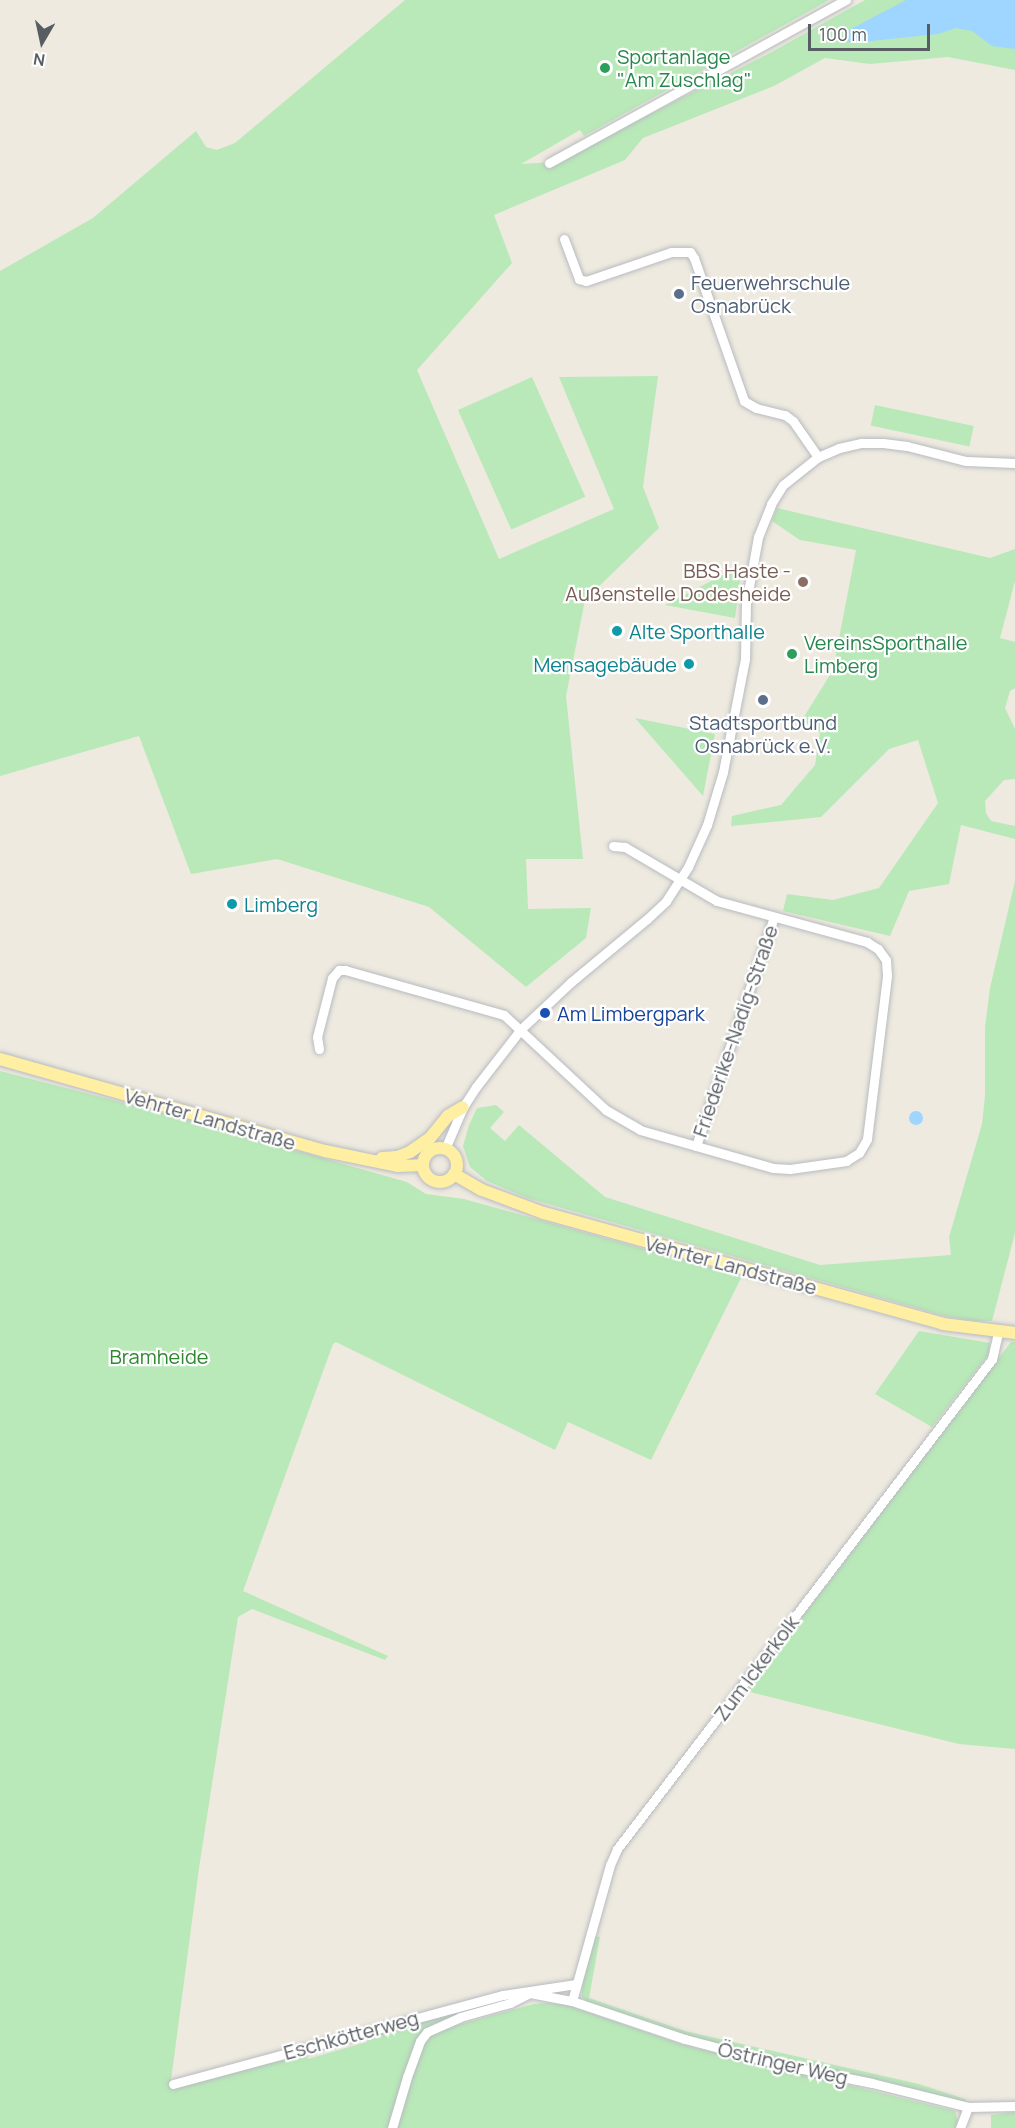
<!DOCTYPE html>
<html>
<head>
<meta charset="utf-8">
<style>
  body { margin:0 }
  #map { position:relative; width:1015px; height:2128px; overflow:hidden; background:#eeeadf; font-family:Manrope,sans-serif }
  div>[style] { position:absolute }
  [style*='--x'] { left:calc(var(--x)*1px); top:calc(var(--y)*1px); width:calc(var(--w)*1px); rotate:calc(var(--a)*1deg) }
  .green>* { inset:0; background:#b9e9b8; transform-origin:0 0 }
  .water>* { inset:0; background:#9ed6ff }
  .round { border-radius:50% }
  .roads { filter:drop-shadow(0 0 2px #b8bbc1) drop-shadow(0 0 2px #b8bbc1) }
  .minor>* { height:9px; margin:-4.5px; padding:0 4.5px; transform-origin:4.5px; border-radius:4.5px; background:#fff }
  .major>* { height:12px; margin:-6px; padding:0 6px; transform-origin:6px; border-radius:6px; background:#ffefa3 }
  .major>.ring { margin:-6px; padding:0; box-sizing:content-box; background:none; border:12px solid #ffefa3; border-radius:50% }
  .dots>* { width:16px; height:16px; translate:-50% -50%; box-sizing:border-box; border:3px solid #fff; border-radius:50% }
  span { translate:-50% -50%; white-space:nowrap; text-align:center; line-height:1.15; -webkit-text-stroke:4.5px #fff; paint-order:stroke }
  .leisure-label { font-size:20px; color:#27864d }
  .left { translate:0 -50%; text-align:left }
  .service-label { font-size:20px; color:#4e5e75 }
  .education-label { font-size:20px; color:#785e54 }
  .right { translate:-100% -50%; text-align:right }
  .culture-label { font-size:20px; color:#0d838f }
  .transit-label { font-size:20px; color:#164399 }
  .street-label { font-size:20px; color:#585d63 }
  .park-label { font-size:20px; color:#2c872e }
  .north { position:absolute; left:12px; top:12px; width:60px; height:60px; -webkit-text-stroke:4px #fff; paint-order:stroke; rotate:189deg; font-size:16px; font-weight:700; line-height:24px; text-align:center; color:#585d63 }
  .north::after { content:''; display:block; margin:auto; width:21px; height:27px; background:#585d63; clip-path:polygon(50% 0,100% 100%,50% 72%,0 100%) }
  .scale { position:absolute; left:808px; top:24px; width:122px; height:27px; box-sizing:border-box; border:3px solid #585d63; border-top:0; padding-left:8px; font-size:18px; line-height:21px; white-space:nowrap; color:#585d63; -webkit-text-stroke:4px #fff; paint-order:stroke }
</style>
</head>
<body>
<div id="map">
  <div class="green">
    <div style="clip-path:polygon(405px 0,829px 0,584px 136px,580px 130px,521px 164px,556px 162px,768px 54px,865px 0,1015px 0,1015px 70px,948px 57px,870px 64px,825px 58px,774px 86px,643px 138px,625px 160px,494px 215px,512px 263px,417px 370px,499px 559px,614px 509px,559px 377px,658px 376px,643px 487px,659px 528px,585px 600px,566px 696px,583px 859px,526px 859px,528px 909px,591px 908px,586px 938px,526px 987px,429px 907px,277px 859px,191px 874px,139px 736px,0 776px,0 271px,93px 218px,196px 131px,206px 147px,217px 150px,235px 143px)"></div>
    <div style="left:532px;top:377px;width:131px;height:81px;rotate:66deg"></div>
    <div style="left:875px;top:405px;width:101px;height:21px;rotate:12deg"></div>
    <div style="clip-path:polygon(777px 508px,990px 558px,1015px 549px,1015px 581px,1000px 638px,1015px 642px,1015px 688px,1010px 691px,1005px 708px,1015px 729px,1015px 779px,1004px 780px,985px 801px,986px 813px,991px 821px,1015px 826px,1015px 839px,961px 825px,949px 884px,909px 891px,890px 936px,783px 911px,787px 894px,833px 900px,879px 888px,938px 803px,918px 740px,889px 749px,821px 817px,731px 826px,732px 816px,781px 805px,815px 765px,820px 733px,802px 720px,833px 670px,856px 550px,800px 540px,772px 521px)"></div>
    <div style="clip-path:polygon(740px 566px,742px 568px,735px 618px,665px 605px)"></div>
    <div style="clip-path:polygon(635px 718px,715px 734px,703px 796px)"></div>
    <div style="clip-path:polygon(1015px 881px,1015px 1233px,992px 1321px,975px 1321px,945px 1316px,527px 1198px,487px 1181px,470px 1167px,463px 1146px,469px 1125px,477px 1108px,496px 1105px,504px 1112px,490px 1128px,505px 1141px,519px 1125px,605px 1197px,820px 1265px,951px 1255px,949px 1237px,982px 1124px,985px 1096px,985px 1027px,990px 988px)"></div>
    <div style="clip-path:polygon(0 1071px,163px 1113px,407px 1182px,426px 1194px,464px 1199px,742px 1276px,651px 1460px,568px 1422px,555px 1450px,336px 1342px,333px 1344px,243px 1591px,388px 1656px,385px 1660px,252px 1609px,238px 1617px,199px 1868px,170px 2088px,306px 2051px,308px 2059px,367px 2042px,367px 2035px,455px 2011px,457px 2025px,534px 2004px,547px 2003px,567px 2005px,684px 2045px,955px 2111px,958px 2122px,956px 2128px,0 2128px)"></div>
    <div style="clip-path:polygon(919px 1331px,990px 1343px,989px 1354px,932px 1427px,875px 1394px)"></div>
    <div style="clip-path:polygon(1011px 1342px,1015px 1342px,1015px 1749px,959px 1744px,746px 1691px)"></div>
    <div style="clip-path:polygon(594px 1936px,600px 1937px,589px 1998px,685px 2031px,919px 2084px,965px 2099px,967px 2103px,681px 2036px,590px 2004px,582px 1997px,582px 1986px)"></div>
    <div style="clip-path:polygon(1015px 2112px,1015px 2128px,991px 2128px,991px 2115px)"></div>
  </div>
  <div class="water">
    <div style="clip-path:polygon(906px 0,1015px 0,1015px 49px,992px 46px,972px 31px,956px 28px,938px 34px,852px 43px,846px 41px,849px 30px)"></div>
    <div class="round" style="left:909px;top:1111px;width:14px;height:14px"></div>
  </div>
  <div class="roads">
    <div class="minor">
      <div style="--x:549;--y:163;--w:339;--a:-28.8"></div>
      <div style="--x:564;--y:239;--w:43;--a:69.4"></div>
      <div style="--x:579;--y:279;--w:7;--a:16"></div>
      <div style="--x:586;--y:281;--w:90;--a:-18.8"></div>
      <div style="--x:671;--y:252;--w:19;--a:0"></div>
      <div style="--x:690;--y:252;--w:7;--a:56"></div>
      <div style="--x:694;--y:258;--w:151;--a:70.7"></div>
      <div style="--x:744;--y:401;--w:14;--a:30"></div>
      <div style="--x:756;--y:408;--w:30;--a:14"></div>
      <div style="--x:785;--y:415;--w:10;--a:37"></div>
      <div style="--x:793;--y:421;--w:44;--a:55.2"></div>
      <div style="--x:319;--y:1049;--w:12;--a:-99"></div>
      <div style="--x:317;--y:1037;--w:61;--a:-75.7"></div>
      <div style="--x:332;--y:978;--w:11;--a:-49"></div>
      <div style="--x:339;--y:970;--w:6;--a:0"></div>
      <div style="--x:345;--y:970;--w:165;--a:15.8"></div>
      <div style="--x:504;--y:1015;--w:139;--a:43"></div>
      <div style="--x:606;--y:1110;--w:39;--a:30"></div>
      <div style="--x:640;--y:1130;--w:138;--a:15.9"></div>
      <div style="--x:773;--y:1168;--w:17;--a:3"></div>
      <div style="--x:790;--y:1169;--w:57;--a:-8.1"></div>
      <div style="--x:846;--y:1161;--w:15;--a:-32"></div>
      <div style="--x:859;--y:1153;--w:16;--a:-60"></div>
      <div style="--x:867;--y:1139;--w:165;--a:-83"></div>
      <div style="--x:887;--y:975;--w:15;--a:-94"></div>
      <div style="--x:886;--y:960;--w:14;--a:-126"></div>
      <div style="--x:878;--y:949;--w:13;--a:-148"></div>
      <div style="--x:867;--y:942;--w:156;--a:-164.7"></div>
      <div style="--x:717;--y:901;--w:107;--a:-149.6"></div>
      <div style="--x:625;--y:847;--w:12;--a:-175"></div>
      <div style="--x:696;--y:1146;--w:242;--a:-71.2"></div>
      <div style="--x:445;--y:1149;--w:46;--a:-66.8"></div>
      <div style="--x:463;--y:1107;--w:24;--a:-57"></div>
      <div style="--x:476;--y:1087;--w:73;--a:-52.2"></div>
      <div style="--x:521;--y:1029;--w:69;--a:-43.2"></div>
      <div style="--x:571;--y:982;--w:99;--a:-39.7"></div>
      <div style="--x:647;--y:919;--w:26;--a:-43"></div>
      <div style="--x:666;--y:901;--w:40;--a:-57.1"></div>
      <div style="--x:688;--y:867;--w:46;--a:-65.7"></div>
      <div style="--x:707;--y:825;--w:55;--a:-73.2"></div>
      <div style="--x:723;--y:772;--w:115;--a:-79"></div>
      <div style="--x:745;--y:659;--w:56;--a:-89"></div>
      <div style="--x:746;--y:603;--w:67;--a:-79.7"></div>
      <div style="--x:758;--y:537;--w:35;--a:-68"></div>
      <div style="--x:771;--y:504;--w:22;--a:-58"></div>
      <div style="--x:783;--y:485;--w:45;--a:-38.7"></div>
      <div style="--x:818;--y:457;--w:23;--a:-23"></div>
      <div style="--x:839;--y:448;--w:23;--a:-13"></div>
      <div style="--x:861;--y:443;--w:22;--a:0"></div>
      <div style="--x:883;--y:443;--w:24;--a:7"></div>
      <div style="--x:907;--y:446;--w:61;--a:14.3"></div>
      <div style="--x:966;--y:461;--w:49;--a:2.3"></div>
      <div style="--x:572;--y:2001;--w:141;--a:-74.4"></div>
      <div style="--x:610;--y:1865;--w:17;--a:-66"></div>
      <div style="--x:617;--y:1849;--w:617;--a:-52.57"></div>
      <div style="--x:992;--y:1359;--w:28;--a:-77"></div>
      <div style="--x:173;--y:2084;--w:342;--a:-15.1"></div>
      <div style="--x:503;--y:1995;--w:74;--a:-8.6"></div>
      <div style="--x:392;--y:2128;--w:53;--a:-73.6"></div>
      <div style="--x:407;--y:2077;--w:38;--a:-70"></div>
      <div style="--x:420;--y:2041;--w:11;--a:-52"></div>
      <div style="--x:427;--y:2032;--w:36;--a:-24"></div>
      <div style="--x:460;--y:2017;--w:52;--a:-15.6"></div>
      <div style="--x:510;--y:2003;--w:22;--a:-27"></div>
      <div style="--x:530;--y:1993;--w:43;--a:10.8"></div>
      <div style="--x:572;--y:2001;--w:119;--a:18.6"></div>
      <div style="--x:685;--y:2039;--w:101;--a:14.9"></div>
      <div style="--x:783;--y:2065;--w:91;--a:11.4"></div>
      <div style="--x:872;--y:2083;--w:99;--a:14"></div>
      <div style="--x:968;--y:2107;--w:47;--a:-1.2"></div>
      <div style="--x:960;--y:2128;--w:22;--a:-69"></div>
    </div>
    <div class="major">
      <div style="--x:0;--y:1059;--w:338;--a:15.8"></div>
      <div style="--x:325;--y:1151;--w:75;--a:11.6"></div>
      <div style="--x:398;--y:1166;--w:25;--a:-2"></div>
      <div class="ring" style="left:423px;top:1148px;width:22px;height:22px"></div>
      <div style="--x:382;--y:1158;--w:15;--a:-4"></div>
      <div style="--x:397;--y:1157;--w:14;--a:-21"></div>
      <div style="--x:410;--y:1152;--w:24;--a:-35"></div>
      <div style="--x:430;--y:1138;--w:28;--a:-51"></div>
      <div style="--x:448;--y:1116;--w:17;--a:-31"></div>
      <div style="--x:454;--y:1174;--w:32;--a:30"></div>
      <div style="--x:482;--y:1190;--w:66;--a:20.4"></div>
      <div style="--x:544;--y:1213;--w:414;--a:15.5"></div>
      <div style="--x:943;--y:1324;--w:73;--a:7.1"></div>
    </div>
  </div>
  <div class="dots">
    <div style="left:605px;top:68px;background:#2e9e5b"></div>
    <div style="left:679px;top:294px;background:#5c6f8a"></div>
    <div style="left:803px;top:582px;background:#8d6e63"></div>
    <div style="left:617px;top:631px;background:#0f9aa8"></div>
    <div style="left:792px;top:654px;background:#2e9e5b"></div>
    <div style="left:689px;top:664px;background:#0f9aa8"></div>
    <div style="left:763px;top:700px;background:#5c6f8a"></div>
    <div style="left:232px;top:904px;background:#0f9aa8"></div>
    <div style="left:545px;top:1013px;background:#1a4fb4"></div>
  </div>
  <div class="leisure-label">
    <span class="left" style="left:617px;top:68px">Sportanlage<br>"Am Zuschlag"</span>
    <span class="left" style="left:804px;top:654px">VereinsSporthalle<br>Limberg</span>
  </div>
  <div class="service-label">
    <span class="left" style="left:691px;top:294px">Feuerwehrschule<br>Osnabrück</span>
    <span style="left:763px;top:734px">Stadtsportbund<br>Osnabrück e.V.</span>
  </div>
  <div class="education-label">
    <span class="right" style="left:791px;top:582px">BBS Haste -<br>Außenstelle Dodesheide</span>
  </div>
  <div class="culture-label">
    <span class="left" style="left:629px;top:631px">Alte Sporthalle</span>
    <span class="right" style="left:677px;top:664px">Mensagebäude</span>
    <span class="left" style="left:244px;top:904px">Limberg</span>
  </div>
  <div class="transit-label">
    <span class="left" style="left:557px;top:1013px">Am Limbergpark</span>
  </div>
  <div class="street-label">
    <span style="left:735px;top:1031px;rotate:-71deg">Friederike-Nadig-Straße</span>
    <span style="left:210px;top:1119px;rotate:16deg">Vehrter Landstraße</span>
    <span style="left:731px;top:1265px;rotate:15deg">Vehrter Landstraße</span>
    <span style="left:756px;top:1668px;rotate:-53deg">Zum Ickerkolk</span>
    <span style="left:351px;top:2035px;rotate:-15deg">Eschkötterweg</span>
    <span style="left:783px;top:2063px;rotate:13deg">Östringer Weg</span>
  </div>
  <div class="park-label">
    <span style="left:159px;top:1356px">Bramheide</span>
  </div>
  <div class="north">N</div>
  <div class="scale">100 m</div>
</div>
</body>
</html>
